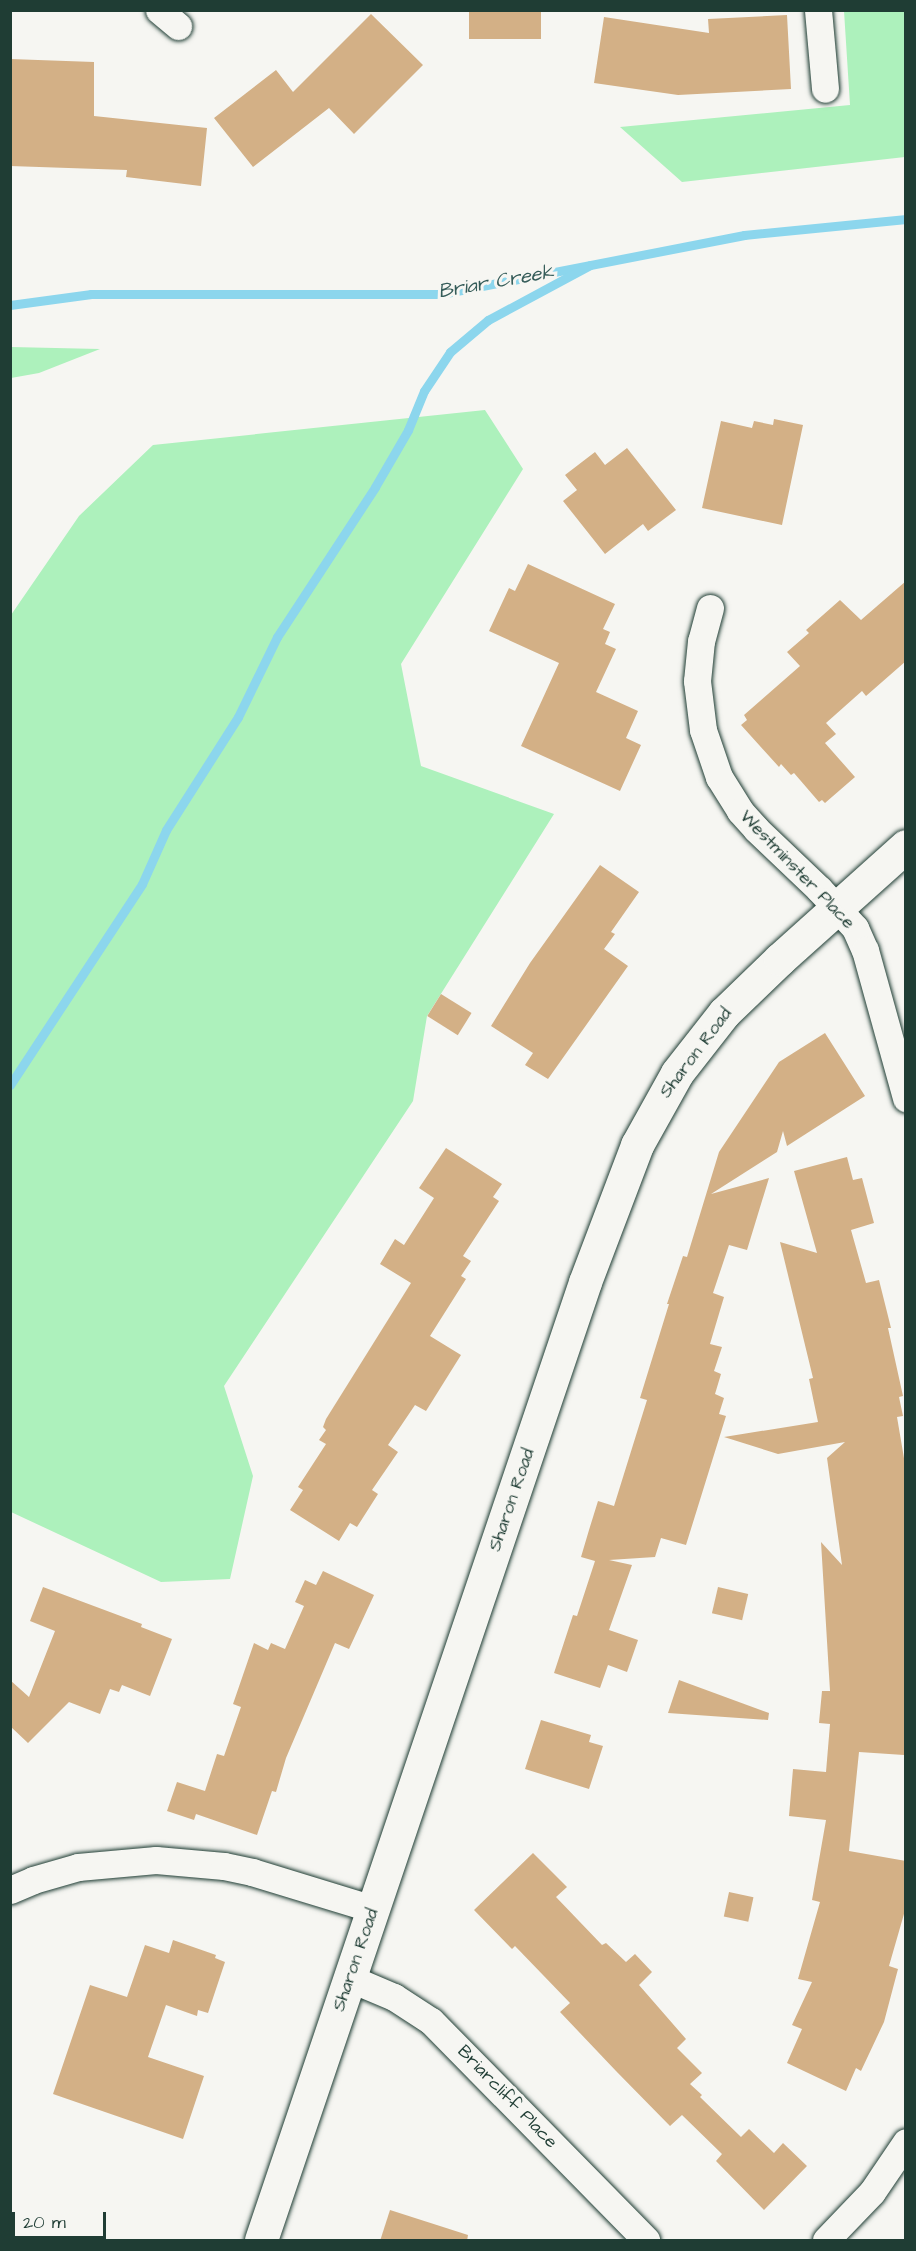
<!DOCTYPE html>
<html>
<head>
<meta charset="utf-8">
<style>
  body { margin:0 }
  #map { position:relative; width:916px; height:2251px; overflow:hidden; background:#f6f6f2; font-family:"Architects Daughter",sans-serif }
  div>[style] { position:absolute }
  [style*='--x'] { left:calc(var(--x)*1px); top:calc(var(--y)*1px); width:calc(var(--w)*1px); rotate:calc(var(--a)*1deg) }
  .green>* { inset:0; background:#adf1bc }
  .stream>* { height:9px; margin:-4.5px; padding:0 4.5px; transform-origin:4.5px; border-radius:4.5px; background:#8cd6ed }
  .building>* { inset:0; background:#d3b086; transform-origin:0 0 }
  .roads { filter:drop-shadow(0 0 2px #1f3d34) drop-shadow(0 0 2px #1f3d34) }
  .street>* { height:27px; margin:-13.5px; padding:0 13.5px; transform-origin:13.5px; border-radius:13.5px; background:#f6f6f2 }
  .secondary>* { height:33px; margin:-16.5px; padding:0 16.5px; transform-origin:16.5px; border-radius:16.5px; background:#f6f6f2 }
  span { translate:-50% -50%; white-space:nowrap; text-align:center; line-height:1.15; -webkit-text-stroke:6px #f6f6f2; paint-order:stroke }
  .street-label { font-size:18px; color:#1f3d34 }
  .water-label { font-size:20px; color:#355c59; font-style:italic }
  .frame { position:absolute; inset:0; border:12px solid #1f3d34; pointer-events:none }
  .scale { position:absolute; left:12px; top:2212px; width:94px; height:27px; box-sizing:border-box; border:3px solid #1f3d34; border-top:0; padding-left:8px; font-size:18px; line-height:21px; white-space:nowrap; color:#1f3d34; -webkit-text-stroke:4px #f6f6f2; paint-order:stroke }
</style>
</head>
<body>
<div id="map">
  <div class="green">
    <div style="clip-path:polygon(844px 11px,905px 11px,905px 157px,682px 182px,620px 127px,850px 105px)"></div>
    <div style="clip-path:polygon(11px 347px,100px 349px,39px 373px,11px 378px)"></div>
    <div style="clip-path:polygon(485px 410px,523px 469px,401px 664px,421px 766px,554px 814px,427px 1016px,413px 1101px,224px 1386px,253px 1476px,230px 1579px,161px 1582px,11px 1512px,11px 615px,79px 516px,153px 445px)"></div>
  </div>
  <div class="stream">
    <div style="--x:10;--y:305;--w:82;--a:-7.7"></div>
    <div style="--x:91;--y:294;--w:350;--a:0"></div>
    <div style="--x:441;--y:294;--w:309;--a:-11"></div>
    <div style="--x:744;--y:235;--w:163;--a:-5.6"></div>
    <div style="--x:10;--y:1085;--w:240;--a:-56.7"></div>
    <div style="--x:142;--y:884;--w:59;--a:-66"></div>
    <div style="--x:166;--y:830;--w:134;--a:-57.5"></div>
    <div style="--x:238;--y:717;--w:89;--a:-64"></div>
    <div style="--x:277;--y:637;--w:179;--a:-56.8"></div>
    <div style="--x:375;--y:487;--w:66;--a:-59.9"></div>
    <div style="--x:408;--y:430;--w:42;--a:-67.7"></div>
    <div style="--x:424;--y:391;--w:47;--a:-56.3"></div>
    <div style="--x:450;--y:352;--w:50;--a:-40.1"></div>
    <div style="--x:488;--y:320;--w:116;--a:-28.3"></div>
  </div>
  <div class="building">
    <div style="left:469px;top:10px;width:72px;height:29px"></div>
    <div style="clip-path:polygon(371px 14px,423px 65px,354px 134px,329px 108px,253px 167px,214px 118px,276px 70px,293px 92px)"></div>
    <div style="clip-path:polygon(787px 15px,791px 89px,678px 95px,594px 83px,604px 17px,709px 33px,708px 19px)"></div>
    <div style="clip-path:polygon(10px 59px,94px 62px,94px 116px,207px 128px,201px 186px,126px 177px,127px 170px,10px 166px)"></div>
    <div style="clip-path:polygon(774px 419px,803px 425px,782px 525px,702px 508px,721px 421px,752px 428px,754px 421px,773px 425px)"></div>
    <div style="clip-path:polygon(627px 448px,676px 510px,648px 531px,643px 524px,605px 554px,563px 501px,577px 490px,565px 475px,595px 452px,605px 465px)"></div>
    <div style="clip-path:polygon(528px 564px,615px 604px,603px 629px,610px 632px,605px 644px,616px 649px,596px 692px,638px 711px,626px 738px,641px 745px,620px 791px,521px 746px,559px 663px,489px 631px,509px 588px,515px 591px)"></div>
    <div style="clip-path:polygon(906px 581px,906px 661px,866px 696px,862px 691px,826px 723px,836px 734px,825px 743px,855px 777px,825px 803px,822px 800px,819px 802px,794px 773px,791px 775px,781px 764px,779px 767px,741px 725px,747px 720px,744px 715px,800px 666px,787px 652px,809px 633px,806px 630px,840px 600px,861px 620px)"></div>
    <div style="clip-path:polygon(600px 865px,639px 892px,611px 932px,615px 934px,604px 949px,628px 966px,548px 1079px,525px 1065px,533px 1053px,491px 1026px,530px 963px)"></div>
    <div style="left:441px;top:994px;width:36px;height:26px;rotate:32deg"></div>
    <div style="clip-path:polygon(825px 1033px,865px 1096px,787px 1146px,783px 1131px,777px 1152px,711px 1194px,769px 1178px,747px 1250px,729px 1245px,713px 1293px,724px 1297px,710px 1344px,722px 1347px,714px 1371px,721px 1374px,715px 1394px,724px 1398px,719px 1414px,726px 1416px,686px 1545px,661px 1538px,655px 1557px,609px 1560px,632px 1565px,609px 1630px,638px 1640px,627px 1672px,608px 1665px,600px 1688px,554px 1673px,573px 1615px,577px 1616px,595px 1561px,581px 1557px,589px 1530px,598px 1501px,614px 1506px,647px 1400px,640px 1398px,669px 1304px,667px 1304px,683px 1256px,687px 1257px,719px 1152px,779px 1062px)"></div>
    <div style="clip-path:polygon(446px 1148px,502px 1184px,493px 1197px,499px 1201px,463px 1256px,471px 1261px,461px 1276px,466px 1279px,430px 1336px,461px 1355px,426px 1411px,415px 1405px,388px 1445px,398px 1452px,372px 1490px,378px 1494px,357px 1527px,350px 1523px,339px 1541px,290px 1510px,303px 1490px,298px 1487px,326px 1444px,319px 1440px,326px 1430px,323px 1427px,326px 1419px,411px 1283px,380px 1264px,395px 1239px,404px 1245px,434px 1198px,419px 1188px)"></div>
    <div style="clip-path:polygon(847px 1157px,853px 1180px,862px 1178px,874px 1223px,851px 1230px,866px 1283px,879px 1280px,891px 1328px,888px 1328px,903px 1396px,899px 1397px,903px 1416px,897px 1417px,906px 1470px,904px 1755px,859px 1752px,849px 1851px,906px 1861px,906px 1907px,889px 1966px,898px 1969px,884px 2022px,861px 2071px,856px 2068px,846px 2091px,787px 2063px,802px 2029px,792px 2025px,812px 1982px,798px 1979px,820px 1902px,812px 1900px,826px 1820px,789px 1816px,793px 1769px,826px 1772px,830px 1724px,819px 1723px,822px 1691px,830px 1691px,821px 1542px,842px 1565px,827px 1458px,845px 1442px,778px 1454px,724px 1437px,818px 1422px,809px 1379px,813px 1378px,780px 1242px,817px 1253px,794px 1171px)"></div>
    <div style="clip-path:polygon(323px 1571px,374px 1595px,349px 1649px,335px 1643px,286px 1758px,276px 1792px,272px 1791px,257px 1835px,196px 1814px,194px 1820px,167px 1811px,177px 1782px,205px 1791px,217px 1754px,224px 1756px,241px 1707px,233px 1704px,254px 1643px,268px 1650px,271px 1643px,285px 1649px,304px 1606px,295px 1602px,305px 1580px,316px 1585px)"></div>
    <div style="clip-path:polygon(43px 1587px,142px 1624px,141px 1627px,172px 1639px,150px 1696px,122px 1685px,119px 1692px,110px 1689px,100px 1714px,69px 1702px,28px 1743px,10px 1726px,10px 1680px,29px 1697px,55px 1631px,30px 1621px)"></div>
    <div style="left:718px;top:1587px;width:31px;height:27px;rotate:13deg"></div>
    <div style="clip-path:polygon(679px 1680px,769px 1713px,768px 1720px,668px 1713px)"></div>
    <div style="clip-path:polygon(541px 1720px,591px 1735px,589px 1742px,603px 1746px,589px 1789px,525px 1769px)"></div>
    <div style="clip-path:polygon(533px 1853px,567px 1887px,556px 1897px,602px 1945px,606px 1943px,626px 1962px,635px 1954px,652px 1972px,639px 1985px,686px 2039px,677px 2048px,702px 2073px,690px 2084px,702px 2095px,700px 2097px,741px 2137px,749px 2129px,774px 2153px,783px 2143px,807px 2166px,764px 2210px,716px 2161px,722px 2154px,682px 2115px,670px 2126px,616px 2071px,560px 2012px,570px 2003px,515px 1946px,512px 1949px,474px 1910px)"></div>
    <div style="left:729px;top:1892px;width:25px;height:25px;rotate:12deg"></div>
    <div style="clip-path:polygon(173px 1940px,216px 1955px,215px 1958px,225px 1962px,208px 2013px,198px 2010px,197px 2016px,166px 2005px,148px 2057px,204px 2076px,183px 2139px,53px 2094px,90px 1985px,127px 1997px,145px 1945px,169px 1953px)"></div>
    <div style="clip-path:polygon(390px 2210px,468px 2235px,467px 2241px,380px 2241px)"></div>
  </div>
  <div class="roads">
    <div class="street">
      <div style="--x:159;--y:10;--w:25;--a:40"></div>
      <div style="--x:818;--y:10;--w:79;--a:84.9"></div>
      <div style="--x:710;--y:608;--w:34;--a:105"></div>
      <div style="--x:701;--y:641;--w:40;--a:95.7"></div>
      <div style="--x:697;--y:681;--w:49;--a:83"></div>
      <div style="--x:703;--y:730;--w:50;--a:71.2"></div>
      <div style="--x:719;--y:777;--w:40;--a:58"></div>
      <div style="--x:740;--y:811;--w:24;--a:48"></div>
      <div style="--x:756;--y:829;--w:87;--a:43.6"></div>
      <div style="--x:819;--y:889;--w:53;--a:47.3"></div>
      <div style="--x:855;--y:928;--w:24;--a:66"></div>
      <div style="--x:865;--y:950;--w:154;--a:74.5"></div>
      <div style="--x:10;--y:1890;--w:25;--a:-23"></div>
      <div style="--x:33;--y:1880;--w:47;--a:-16.1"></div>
      <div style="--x:78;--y:1867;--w:78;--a:-5.1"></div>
      <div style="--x:156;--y:1860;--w:68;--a:5"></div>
      <div style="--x:224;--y:1866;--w:29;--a:12"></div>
      <div style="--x:252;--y:1872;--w:127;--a:17"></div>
      <div style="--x:349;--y:1978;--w:49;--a:22.9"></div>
      <div style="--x:394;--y:1997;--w:44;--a:33"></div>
      <div style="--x:431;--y:2021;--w:307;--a:45.5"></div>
      <div style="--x:826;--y:2240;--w:66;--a:-46.2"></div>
      <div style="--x:872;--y:2192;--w:60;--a:-55.8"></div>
    </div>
    <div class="secondary">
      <div style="--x:261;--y:2240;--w:1011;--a:-71.31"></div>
      <div style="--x:585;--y:1282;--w:147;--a:-69.2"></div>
      <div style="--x:637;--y:1145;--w:82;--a:-60.9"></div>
      <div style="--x:677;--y:1073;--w:76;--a:-51.9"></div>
      <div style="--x:724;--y:1013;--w:78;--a:-44"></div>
      <div style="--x:780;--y:959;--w:169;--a:-41.9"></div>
    </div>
  </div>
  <div class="street-label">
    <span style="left:797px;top:870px;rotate:46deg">Westminster Place</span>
    <span style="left:696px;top:1053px;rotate:-53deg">Sharon Road</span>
    <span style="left:512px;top:1500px;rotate:-71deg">Sharon Road</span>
    <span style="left:356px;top:1960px;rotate:-71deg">Sharon Road</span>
    <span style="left:507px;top:2097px;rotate:46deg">Briarcliff Place</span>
  </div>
  <div class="water-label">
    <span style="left:496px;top:282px;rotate:-10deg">Briar Creek</span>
  </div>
  <div class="frame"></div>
  <div class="scale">20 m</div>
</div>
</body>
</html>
